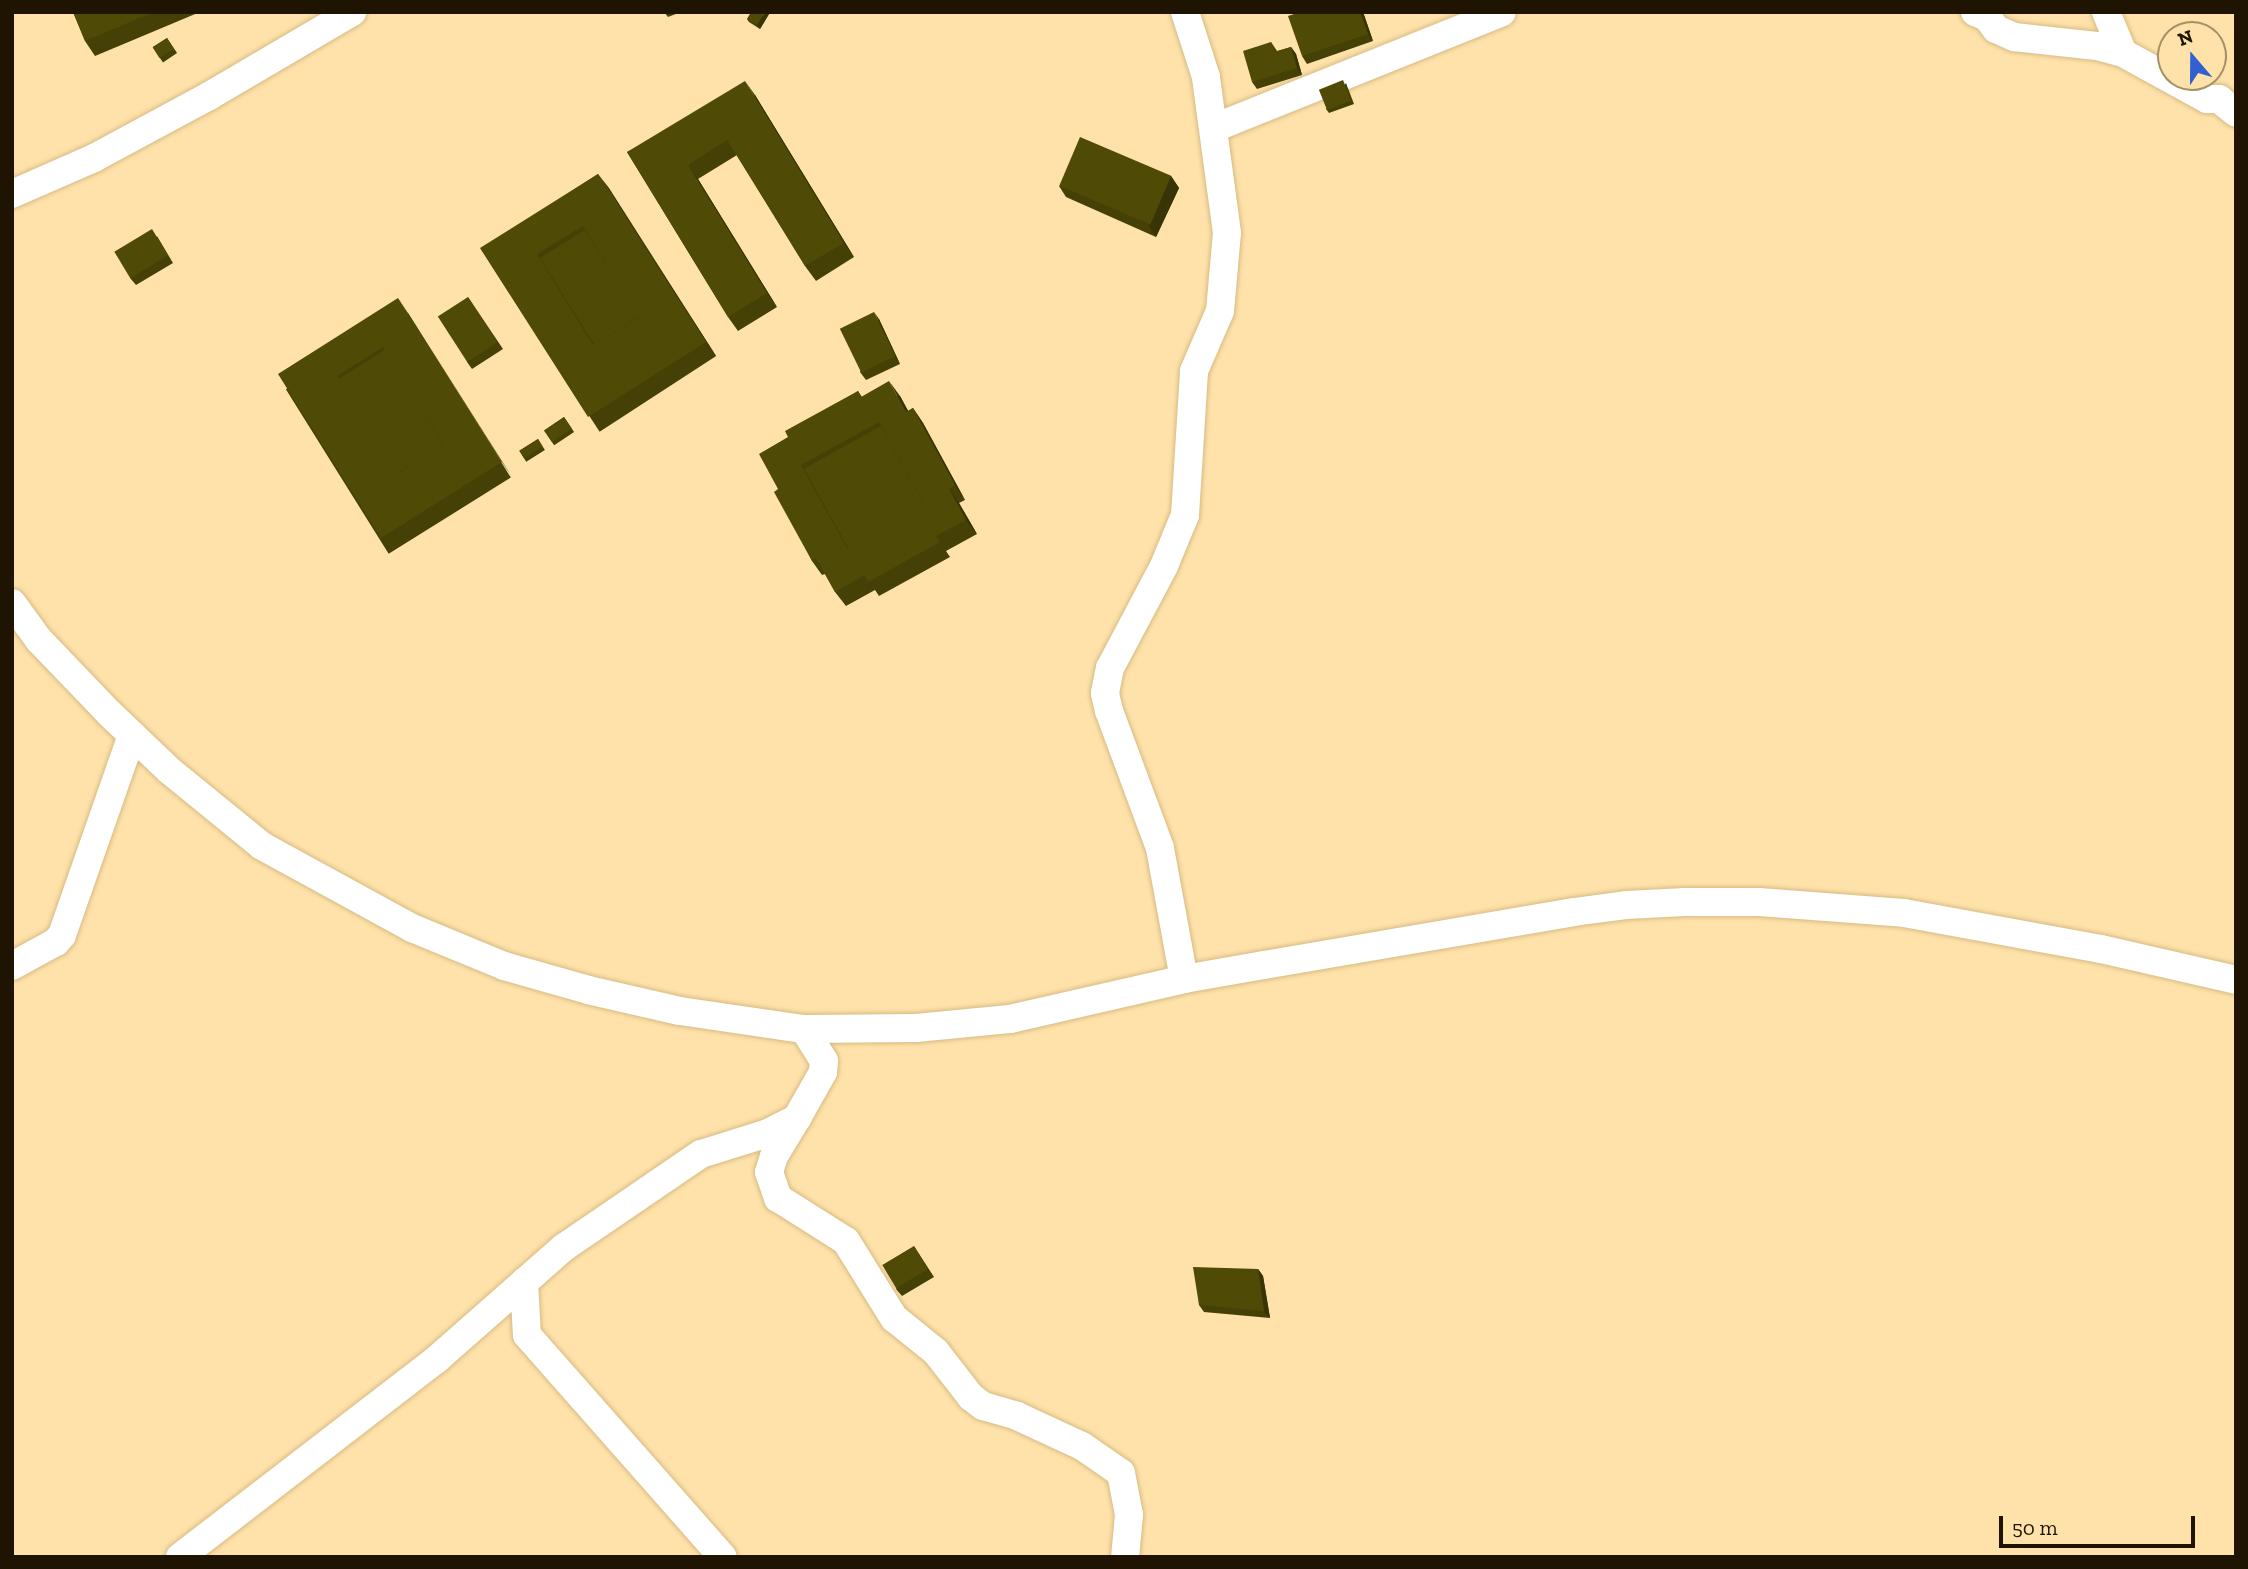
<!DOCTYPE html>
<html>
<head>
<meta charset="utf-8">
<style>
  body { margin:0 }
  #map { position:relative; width:2248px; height:1569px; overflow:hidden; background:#ffe2aa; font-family:"Zilla Slab",serif }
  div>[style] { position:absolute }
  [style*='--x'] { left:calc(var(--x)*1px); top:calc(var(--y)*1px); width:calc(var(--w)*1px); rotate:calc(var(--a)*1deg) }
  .roads { filter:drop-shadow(0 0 2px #d6bb84) drop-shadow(0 0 2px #d6bb84) }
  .street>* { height:28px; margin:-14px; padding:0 14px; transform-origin:14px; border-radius:14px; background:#fff }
  .wall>* { inset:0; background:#454006; transform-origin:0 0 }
  .shaded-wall>* { inset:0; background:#383405 }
  .building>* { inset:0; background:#504a07; transform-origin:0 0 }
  span { translate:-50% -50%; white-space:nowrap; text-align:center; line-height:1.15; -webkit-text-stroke:7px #ffe2aa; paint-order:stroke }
  .frame { position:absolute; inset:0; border:14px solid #1e1401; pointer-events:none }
  .north { position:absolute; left:2157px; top:21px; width:70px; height:70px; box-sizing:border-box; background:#ffe2aa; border:2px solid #a59066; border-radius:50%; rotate:340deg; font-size:19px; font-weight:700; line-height:28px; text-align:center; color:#1e1401 }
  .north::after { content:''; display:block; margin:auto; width:24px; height:32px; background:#3360d0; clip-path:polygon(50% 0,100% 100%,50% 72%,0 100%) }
  .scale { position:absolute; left:1999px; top:1516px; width:196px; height:32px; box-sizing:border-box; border:4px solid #1e1401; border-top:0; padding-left:9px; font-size:21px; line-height:24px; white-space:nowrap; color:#1e1401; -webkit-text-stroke:5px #ffe2aa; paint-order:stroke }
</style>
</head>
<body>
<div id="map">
  <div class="roads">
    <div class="street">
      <div style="--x:1975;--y:12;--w:13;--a:23"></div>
      <div style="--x:1987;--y:17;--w:15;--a:53"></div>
      <div style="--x:1996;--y:29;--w:20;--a:24"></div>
      <div style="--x:2014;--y:37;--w:83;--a:6.2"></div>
      <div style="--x:2097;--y:46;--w:27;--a:15"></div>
      <div style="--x:2123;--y:53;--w:96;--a:28.7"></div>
      <div style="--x:2207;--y:99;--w:12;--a:0"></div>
      <div style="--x:2219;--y:99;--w:22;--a:39"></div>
      <div style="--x:2106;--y:12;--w:44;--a:67.5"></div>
      <div style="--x:1214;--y:128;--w:310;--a:-21.9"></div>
      <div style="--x:12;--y:194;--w:90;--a:-23.7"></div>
      <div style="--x:94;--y:158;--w:131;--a:-28.3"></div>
      <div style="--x:209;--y:96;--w:166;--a:-30.4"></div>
      <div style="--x:12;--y:603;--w:46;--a:53.9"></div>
      <div style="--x:39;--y:640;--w:101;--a:46.2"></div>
      <div style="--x:109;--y:713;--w:84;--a:43.6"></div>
      <div style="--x:170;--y:771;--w:119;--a:39.2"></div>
      <div style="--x:262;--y:846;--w:171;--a:28.7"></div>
      <div style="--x:412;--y:928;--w:100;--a:22.4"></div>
      <div style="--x:504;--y:966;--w:87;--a:15.9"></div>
      <div style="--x:588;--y:990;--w:94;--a:12.9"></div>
      <div style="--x:680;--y:1011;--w:125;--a:8.3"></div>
      <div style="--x:804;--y:1029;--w:112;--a:-0.5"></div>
      <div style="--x:916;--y:1028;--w:94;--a:-5.5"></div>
      <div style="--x:1010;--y:1019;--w:179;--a:-12.9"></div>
      <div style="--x:1184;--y:979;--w:81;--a:-9.9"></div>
      <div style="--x:1264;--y:965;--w:314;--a:-9.7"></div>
      <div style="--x:1574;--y:912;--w:52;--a:-7.7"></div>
      <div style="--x:1626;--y:905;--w:59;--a:-2.9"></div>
      <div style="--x:1685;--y:902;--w:74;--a:0"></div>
      <div style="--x:1759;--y:902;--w:145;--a:4.3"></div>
      <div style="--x:1904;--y:913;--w:200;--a:10.4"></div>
      <div style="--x:2101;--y:949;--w:139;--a:12.9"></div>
      <div style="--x:12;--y:966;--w:50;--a:-28.6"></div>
      <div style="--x:56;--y:942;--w:9;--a:-49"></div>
      <div style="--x:62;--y:935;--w:212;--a:-70.7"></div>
      <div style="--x:1184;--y:979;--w:133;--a:-100.4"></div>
      <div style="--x:1160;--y:848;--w:146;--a:-110.4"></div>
      <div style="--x:1109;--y:711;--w:18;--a:-103"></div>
      <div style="--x:1105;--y:693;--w:25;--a:-79"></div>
      <div style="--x:1110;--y:668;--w:115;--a:-62.1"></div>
      <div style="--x:1164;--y:566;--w:55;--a:-67.6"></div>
      <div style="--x:1185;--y:515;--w:144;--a:-86.4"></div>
      <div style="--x:1194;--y:371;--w:65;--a:-66.6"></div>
      <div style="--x:1220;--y:311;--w:78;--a:-84.9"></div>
      <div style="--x:1227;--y:233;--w:157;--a:-97.7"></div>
      <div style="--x:1206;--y:77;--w:68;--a:-107.9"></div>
      <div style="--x:797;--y:1118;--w:44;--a:121.2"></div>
      <div style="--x:774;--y:1156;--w:17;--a:107"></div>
      <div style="--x:769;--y:1172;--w:28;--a:71"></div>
      <div style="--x:778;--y:1198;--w:80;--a:32.3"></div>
      <div style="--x:846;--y:1241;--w:91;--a:58.1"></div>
      <div style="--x:894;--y:1318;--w:54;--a:39"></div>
      <div style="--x:936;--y:1352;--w:57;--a:52.1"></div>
      <div style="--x:971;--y:1397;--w:15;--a:37"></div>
      <div style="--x:983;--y:1406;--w:35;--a:16"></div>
      <div style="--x:1017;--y:1416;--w:72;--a:24.8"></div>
      <div style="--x:1082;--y:1446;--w:47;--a:34.7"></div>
      <div style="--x:1121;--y:1473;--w:43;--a:79.2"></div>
      <div style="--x:1129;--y:1515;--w:42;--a:95.4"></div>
      <div style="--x:524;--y:1282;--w:53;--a:86.8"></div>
      <div style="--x:527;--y:1335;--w:296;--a:48.6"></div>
      <div style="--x:180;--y:1557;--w:324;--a:-37.6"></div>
      <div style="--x:437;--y:1359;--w:168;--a:-41.4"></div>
      <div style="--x:563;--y:1248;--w:167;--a:-34.3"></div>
      <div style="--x:701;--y:1154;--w:70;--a:-17.4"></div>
      <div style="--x:768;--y:1133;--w:33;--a:-27"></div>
      <div style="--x:797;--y:1118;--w:53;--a:-60.5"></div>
      <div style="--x:823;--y:1072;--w:11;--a:-85"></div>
      <div style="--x:824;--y:1061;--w:38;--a:-122"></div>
    </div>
  </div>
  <div class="wall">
    <div style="clip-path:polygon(73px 12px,200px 12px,95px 56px,85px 41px)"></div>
    <div style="clip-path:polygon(664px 12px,681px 12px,668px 17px)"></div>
    <div style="clip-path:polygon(1363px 12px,1373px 41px,1307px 64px,1302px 56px)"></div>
    <div style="clip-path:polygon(769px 14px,760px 29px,749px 22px,747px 19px)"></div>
    <div style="left:167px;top:38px;width:18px;height:17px;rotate:56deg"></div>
    <div style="clip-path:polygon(1271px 42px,1277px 51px,1291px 47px,1296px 54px,1302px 75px,1257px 89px,1252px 82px)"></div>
    <div style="clip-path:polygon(1346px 83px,1354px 104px,1329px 113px,1326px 109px)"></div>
    <div style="clip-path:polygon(755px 95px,854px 257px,816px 281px,805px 266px,737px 155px,698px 179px,777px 307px,738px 331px,728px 317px,627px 152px)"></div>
    <div style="left:598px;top:174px;width:217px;height:139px;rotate:57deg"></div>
    <div style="clip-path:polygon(1171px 176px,1179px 188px,1156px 237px,1066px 197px,1059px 186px)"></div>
    <div style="clip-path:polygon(157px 236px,173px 263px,136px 285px,130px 278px)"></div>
    <div style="clip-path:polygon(468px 297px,503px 349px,472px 369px,467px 362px)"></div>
    <div style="left:408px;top:313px;width:194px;height:144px;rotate:58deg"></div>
    <div style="clip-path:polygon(879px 319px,900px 364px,866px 380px,860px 372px)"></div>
    <div style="clip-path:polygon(858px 391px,862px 397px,900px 396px,908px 411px,913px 408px,923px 423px,965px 500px,959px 503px,977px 534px,946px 551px,950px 557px,879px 596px,875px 590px,846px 606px,835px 592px,825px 574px,822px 575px,812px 561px,778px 489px,788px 437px)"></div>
    <div style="left:564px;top:417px;width:18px;height:24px;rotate:56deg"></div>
    <div style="left:538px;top:439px;width:13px;height:22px;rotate:58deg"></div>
    <div style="clip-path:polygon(914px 1246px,934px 1277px,902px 1296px,896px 1289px)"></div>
    <div style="clip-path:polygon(1258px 1269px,1263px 1276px,1270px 1318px,1204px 1312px,1199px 1305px)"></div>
  </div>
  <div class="shaded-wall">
    <div style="clip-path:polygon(765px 12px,768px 12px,769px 14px,760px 29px,757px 25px)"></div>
    <div style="clip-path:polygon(1360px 12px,1363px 12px,1373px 41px,1368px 34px)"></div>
    <div style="clip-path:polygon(1291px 47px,1296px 54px,1302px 75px,1297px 68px)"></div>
    <div style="clip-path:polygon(745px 81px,755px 95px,854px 257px,844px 243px)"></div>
    <div style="clip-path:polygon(688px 165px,698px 179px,777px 307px,767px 293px)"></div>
    <div style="clip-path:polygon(598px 174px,609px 188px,716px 356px,706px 342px)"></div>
    <div style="clip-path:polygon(1171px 176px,1179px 188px,1156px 237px,1149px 226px)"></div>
    <div style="clip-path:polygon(398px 298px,408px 313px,512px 477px,502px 462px)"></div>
    <div style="clip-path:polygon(874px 312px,879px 319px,900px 364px,895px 356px)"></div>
    <div style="clip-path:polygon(889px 381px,900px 396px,917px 427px,906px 412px)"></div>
    <div style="clip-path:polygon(913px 408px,923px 423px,965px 500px,955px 485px)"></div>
    <div style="clip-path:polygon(949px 489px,959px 503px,977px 534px,966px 520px)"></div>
    <div style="clip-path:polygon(1258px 1269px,1263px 1276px,1270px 1318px,1264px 1311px)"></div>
  </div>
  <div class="building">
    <div style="clip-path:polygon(73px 12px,154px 12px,85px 41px)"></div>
    <div style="clip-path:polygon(751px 12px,765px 12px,757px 25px,747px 19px)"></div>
    <div style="clip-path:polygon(1300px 12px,1360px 12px,1368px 34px,1302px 56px,1288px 16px)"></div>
    <div style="left:167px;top:38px;width:13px;height:17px;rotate:58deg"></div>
    <div style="clip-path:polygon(1271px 42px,1275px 52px,1291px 47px,1297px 68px,1252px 82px,1243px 51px)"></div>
    <div style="left:1343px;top:80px;width:22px;height:26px;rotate:68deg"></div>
    <div style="clip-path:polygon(745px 81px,844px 243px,805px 266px,727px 140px,688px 165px,767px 293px,728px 317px,627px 152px)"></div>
    <div style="left:1080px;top:137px;width:99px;height:53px;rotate:23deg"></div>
    <div style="clip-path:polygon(evenodd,598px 174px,706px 342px,588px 417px,480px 248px,598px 174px,583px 226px,639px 317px,593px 345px,537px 254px,583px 226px)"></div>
    <div style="left:152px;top:229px;width:31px;height:44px;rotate:59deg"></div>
    <div style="left:585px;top:230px;width:102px;height:53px;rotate:58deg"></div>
    <div style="left:468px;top:297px;width:54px;height:36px;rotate:57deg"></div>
    <div style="clip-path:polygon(evenodd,398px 298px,502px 462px,381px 538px,278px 374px,398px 298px,383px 347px,444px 444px,398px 473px,337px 376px,383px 347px)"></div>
    <div style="left:874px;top:312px;width:49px;height:38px;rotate:64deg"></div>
    <div style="left:385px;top:350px;width:111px;height:55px;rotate:58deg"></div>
    <div style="clip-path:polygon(evenodd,889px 381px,906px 412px,913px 408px,955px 485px,949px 489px,966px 520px,936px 536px,940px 542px,868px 582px,865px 575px,835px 592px,816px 558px,812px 561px,774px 492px,778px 489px,759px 454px,788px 437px,785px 431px,858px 391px,861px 397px,889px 381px,879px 422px,926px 507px,848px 550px,801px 465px,879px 422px)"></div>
    <div style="left:564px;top:417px;width:14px;height:24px;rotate:56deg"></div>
    <div style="left:881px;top:426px;width:93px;height:88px;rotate:61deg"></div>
    <div style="left:538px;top:439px;width:9px;height:22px;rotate:58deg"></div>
    <div style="left:914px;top:1246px;width:27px;height:37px;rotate:59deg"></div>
    <div style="clip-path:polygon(1193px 1267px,1258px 1269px,1264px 1311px,1199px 1305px)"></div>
  </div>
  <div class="frame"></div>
  <div class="north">N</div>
  <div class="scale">50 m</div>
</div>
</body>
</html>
